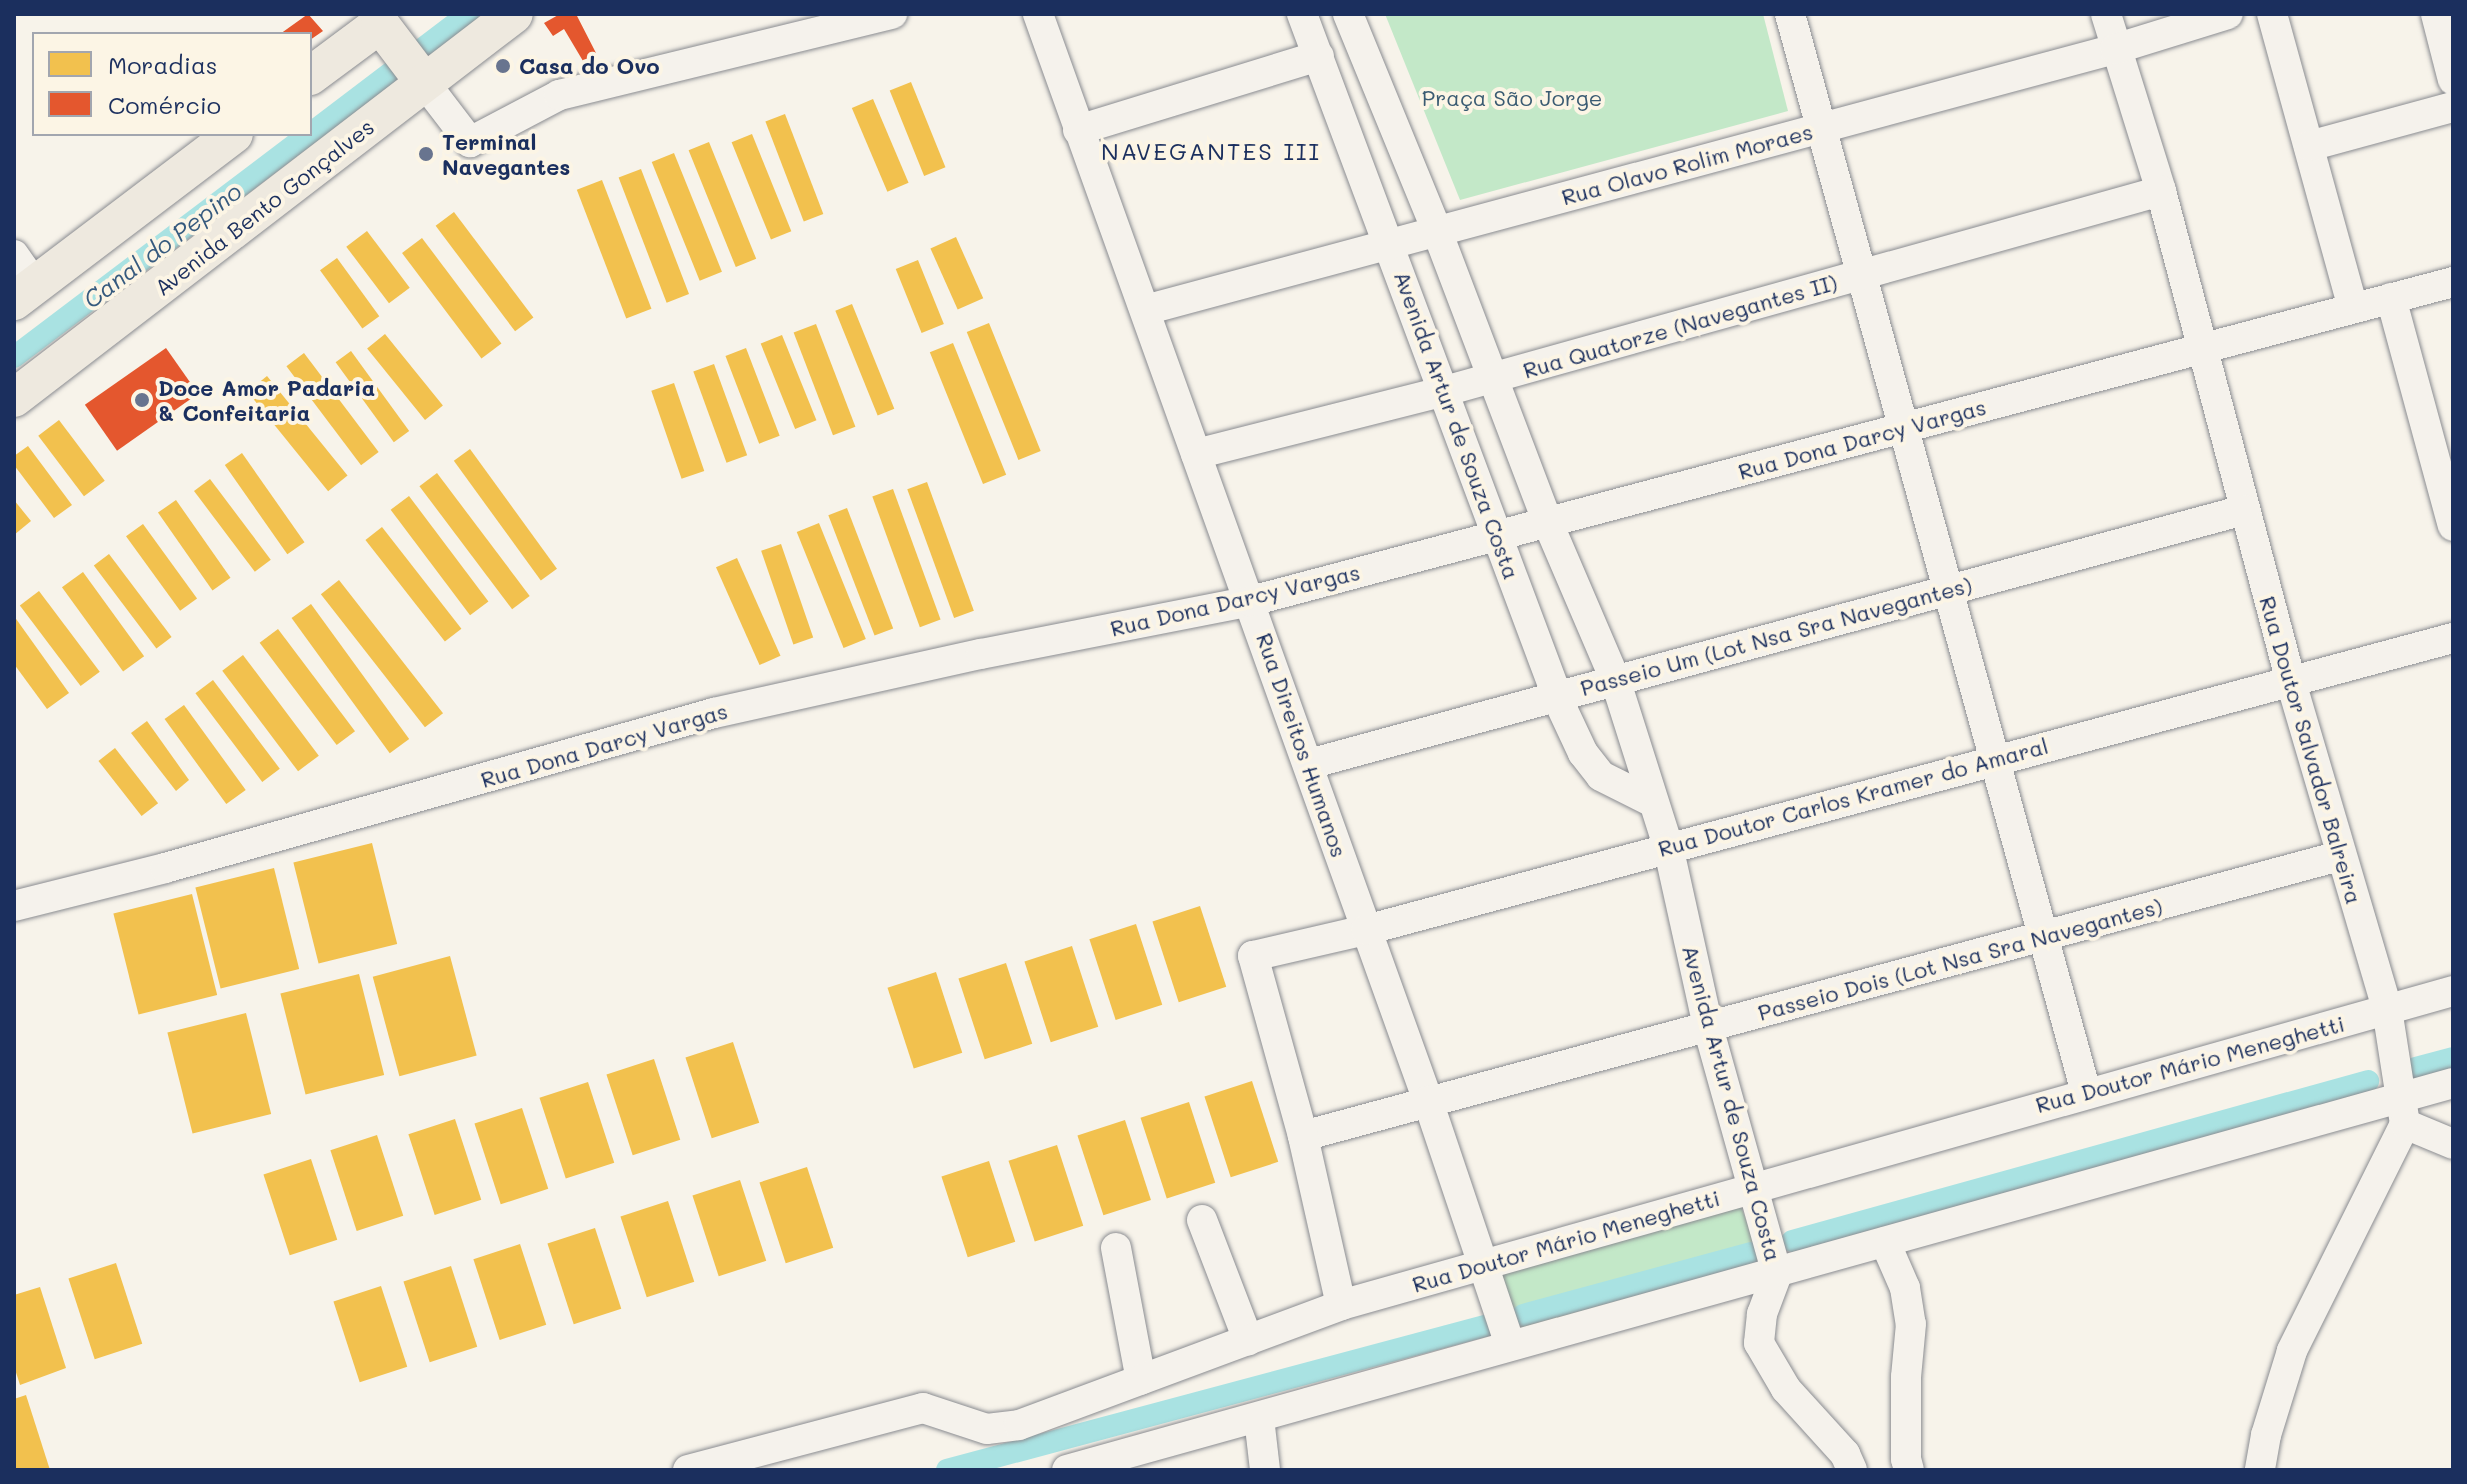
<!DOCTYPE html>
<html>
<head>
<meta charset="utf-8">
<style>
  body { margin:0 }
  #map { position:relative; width:2467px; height:1484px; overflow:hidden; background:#f7f3ea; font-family:Mali,sans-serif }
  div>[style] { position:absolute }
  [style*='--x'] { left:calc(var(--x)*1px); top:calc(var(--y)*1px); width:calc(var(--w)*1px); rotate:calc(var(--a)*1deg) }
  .green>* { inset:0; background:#c3e8c8 }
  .homes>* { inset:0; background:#f2c14e; transform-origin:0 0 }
  .shops>* { inset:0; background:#e4572e; transform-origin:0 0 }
  .canal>* { height:22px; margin:-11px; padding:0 11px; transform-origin:11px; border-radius:11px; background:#a9e2e2 }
  .roads { filter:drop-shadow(0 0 2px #8a8c91) drop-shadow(0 0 2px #8a8c91) }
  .minor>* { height:30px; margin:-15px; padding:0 15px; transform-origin:15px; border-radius:15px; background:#f5f2ec }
  .major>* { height:38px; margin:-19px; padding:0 19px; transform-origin:19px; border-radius:19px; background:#eee9df }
  .dots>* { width:22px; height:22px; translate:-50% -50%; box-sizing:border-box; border:4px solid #fcf5e5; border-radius:50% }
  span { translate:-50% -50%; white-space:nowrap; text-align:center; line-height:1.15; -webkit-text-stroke:8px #fcf5e5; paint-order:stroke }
  .poi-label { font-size:22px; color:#1b2f5e; font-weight:700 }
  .left { translate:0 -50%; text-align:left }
  .park-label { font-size:22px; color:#3a5b72 }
  .street-label { font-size:22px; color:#1b2f5e }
  .neighbourhood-label { font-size:24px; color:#1b2f5e; letter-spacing:2px }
  .water-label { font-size:24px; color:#365a7e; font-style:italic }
  .frame { position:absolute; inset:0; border:16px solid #1b2f5e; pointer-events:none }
  .legend { position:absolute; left:32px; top:32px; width:280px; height:104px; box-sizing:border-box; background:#fcf5e5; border:2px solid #a2a6af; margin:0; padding:10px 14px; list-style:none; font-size:24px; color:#1b2f5e }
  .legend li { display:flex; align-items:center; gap:16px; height:40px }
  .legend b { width:40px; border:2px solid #a2a6af }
</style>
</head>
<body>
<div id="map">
  <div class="green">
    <div style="clip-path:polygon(1385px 14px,1763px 14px,1788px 111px,1460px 200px)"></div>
    <div style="clip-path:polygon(1738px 1205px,1742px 1209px,1758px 1254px,1755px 1266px,1518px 1329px,1500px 1269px)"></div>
  </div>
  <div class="homes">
    <div style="left:911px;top:82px;width:92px;height:23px;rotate:68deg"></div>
    <div style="left:873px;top:99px;width:91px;height:23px;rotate:67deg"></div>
    <div style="left:785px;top:114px;width:107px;height:21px;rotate:69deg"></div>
    <div style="left:752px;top:134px;width:105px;height:22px;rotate:68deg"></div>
    <div style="left:709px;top:142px;width:126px;height:22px;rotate:68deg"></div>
    <div style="left:674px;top:153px;width:128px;height:24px;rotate:68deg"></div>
    <div style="left:641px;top:169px;width:134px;height:24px;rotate:69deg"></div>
    <div style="left:602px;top:180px;width:138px;height:27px;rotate:69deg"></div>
    <div style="left:454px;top:212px;width:132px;height:23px;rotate:53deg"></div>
    <div style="left:367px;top:231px;width:71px;height:26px;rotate:53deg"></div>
    <div style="left:956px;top:237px;width:67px;height:28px;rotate:66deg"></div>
    <div style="left:422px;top:238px;width:132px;height:25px;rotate:53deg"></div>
    <div style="left:337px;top:258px;width:72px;height:21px;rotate:54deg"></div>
    <div style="left:918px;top:260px;width:69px;height:24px;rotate:68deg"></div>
    <div style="left:852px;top:304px;width:113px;height:18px;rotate:68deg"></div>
    <div style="left:989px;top:323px;width:138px;height:24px;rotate:68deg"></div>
    <div style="left:816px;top:324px;width:110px;height:24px;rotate:69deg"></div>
    <div style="left:385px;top:334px;width:92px;height:23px;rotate:51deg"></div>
    <div style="left:782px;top:335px;width:92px;height:23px;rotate:68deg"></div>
    <div style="left:953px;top:343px;width:142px;height:25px;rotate:68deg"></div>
    <div style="left:746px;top:348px;width:94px;height:22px;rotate:69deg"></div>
    <div style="left:351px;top:351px;width:99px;height:19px;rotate:54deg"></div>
    <div style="left:304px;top:353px;width:124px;height:22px;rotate:53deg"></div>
    <div style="left:714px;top:364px;width:97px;height:22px;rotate:70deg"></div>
    <div style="left:267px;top:376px;width:128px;height:25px;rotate:51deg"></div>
    <div style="left:674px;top:383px;width:93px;height:24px;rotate:71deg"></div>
    <div style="left:59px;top:420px;width:76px;height:26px;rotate:53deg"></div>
    <div style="clip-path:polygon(28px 446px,72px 505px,54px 518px,14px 465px,14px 456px)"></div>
    <div style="left:470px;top:449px;width:148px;height:20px;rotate:54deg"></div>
    <div style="left:242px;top:453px;width:109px;height:21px;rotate:55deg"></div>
    <div style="left:437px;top:473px;width:154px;height:22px;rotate:53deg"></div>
    <div style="left:210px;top:479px;width:101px;height:20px;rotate:53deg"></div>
    <div style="left:927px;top:482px;width:137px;height:21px;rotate:70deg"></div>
    <div style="left:893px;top:489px;width:139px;height:22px;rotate:70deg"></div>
    <div style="left:409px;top:496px;width:132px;height:23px;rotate:53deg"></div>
    <div style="clip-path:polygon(14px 500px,31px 521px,14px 535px)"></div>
    <div style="left:176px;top:500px;width:95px;height:22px;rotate:55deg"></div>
    <div style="left:847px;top:508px;width:129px;height:20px;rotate:69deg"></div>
    <div style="left:819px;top:523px;width:125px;height:24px;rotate:68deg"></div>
    <div style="left:143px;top:524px;width:92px;height:21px;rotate:54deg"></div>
    <div style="left:382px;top:527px;width:129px;height:21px;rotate:52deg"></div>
    <div style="left:781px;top:544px;width:99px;height:21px;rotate:71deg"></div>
    <div style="left:109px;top:554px;width:104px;height:19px;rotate:53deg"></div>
    <div style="left:737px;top:558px;width:107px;height:23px;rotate:66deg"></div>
    <div style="left:83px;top:572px;width:104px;height:26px;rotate:54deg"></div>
    <div style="left:339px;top:580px;width:169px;height:23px;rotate:52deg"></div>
    <div style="left:39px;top:591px;width:101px;height:24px;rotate:53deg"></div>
    <div style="left:311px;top:604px;width:167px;height:24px;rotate:54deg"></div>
    <div style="clip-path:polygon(14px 616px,69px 693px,47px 709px,14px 664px)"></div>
    <div style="left:278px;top:629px;width:128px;height:23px;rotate:53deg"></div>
    <div style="left:243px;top:655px;width:126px;height:26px;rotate:53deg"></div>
    <div style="left:213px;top:680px;width:111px;height:22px;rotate:53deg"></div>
    <div style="left:184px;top:705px;width:105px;height:24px;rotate:54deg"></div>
    <div style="clip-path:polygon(147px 721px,189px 780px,176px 791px,131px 733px)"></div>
    <div style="left:115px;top:748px;width:70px;height:21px;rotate:52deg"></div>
    <div style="left:372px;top:843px;width:104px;height:81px;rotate:76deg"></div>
    <div style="left:274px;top:868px;width:104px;height:81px;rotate:76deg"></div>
    <div style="left:192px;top:894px;width:104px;height:81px;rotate:76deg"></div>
    <div style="left:1200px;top:906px;width:85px;height:50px;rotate:72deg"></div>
    <div style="left:1136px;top:924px;width:85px;height:49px;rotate:72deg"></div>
    <div style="left:1072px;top:946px;width:85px;height:50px;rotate:72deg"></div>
    <div style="left:450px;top:956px;width:103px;height:80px;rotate:75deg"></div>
    <div style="left:1006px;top:963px;width:85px;height:50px;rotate:72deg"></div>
    <div style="left:936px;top:972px;width:85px;height:51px;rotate:72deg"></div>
    <div style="left:359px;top:974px;width:104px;height:81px;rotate:76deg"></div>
    <div style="left:246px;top:1013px;width:104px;height:81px;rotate:76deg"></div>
    <div style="left:733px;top:1042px;width:85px;height:50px;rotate:72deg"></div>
    <div style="left:654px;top:1059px;width:85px;height:50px;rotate:72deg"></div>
    <div style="left:1252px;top:1081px;width:85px;height:50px;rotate:72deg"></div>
    <div style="left:588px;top:1082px;width:85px;height:51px;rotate:72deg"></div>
    <div style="left:1189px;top:1102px;width:85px;height:51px;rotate:72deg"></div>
    <div style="left:522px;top:1108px;width:85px;height:50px;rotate:72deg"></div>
    <div style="left:455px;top:1119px;width:85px;height:49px;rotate:72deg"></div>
    <div style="left:1125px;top:1120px;width:84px;height:50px;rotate:72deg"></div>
    <div style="left:377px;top:1135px;width:85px;height:49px;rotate:72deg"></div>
    <div style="left:1057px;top:1145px;width:85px;height:51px;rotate:72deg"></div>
    <div style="left:311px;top:1159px;width:85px;height:50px;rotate:72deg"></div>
    <div style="left:989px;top:1161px;width:85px;height:50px;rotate:72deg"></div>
    <div style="left:807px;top:1167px;width:85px;height:50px;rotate:72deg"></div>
    <div style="left:740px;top:1180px;width:85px;height:50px;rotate:72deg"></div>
    <div style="left:668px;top:1201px;width:85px;height:50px;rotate:72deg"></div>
    <div style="left:595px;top:1228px;width:85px;height:50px;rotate:72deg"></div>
    <div style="left:520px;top:1244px;width:85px;height:49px;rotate:72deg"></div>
    <div style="left:116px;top:1263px;width:85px;height:50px;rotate:72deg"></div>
    <div style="left:451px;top:1266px;width:85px;height:50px;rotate:72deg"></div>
    <div style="left:381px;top:1286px;width:85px;height:50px;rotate:72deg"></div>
    <div style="clip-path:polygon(40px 1287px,66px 1368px,20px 1385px,14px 1366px,14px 1295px)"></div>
    <div style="clip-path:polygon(26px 1395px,50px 1470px,14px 1470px,14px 1399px)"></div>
  </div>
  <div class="shops">
    <div style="clip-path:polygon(308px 14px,323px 31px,310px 40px,310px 34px,280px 34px)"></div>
    <div style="clip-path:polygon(560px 14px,576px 14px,596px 53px,583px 61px,564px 29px,553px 36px,544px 23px)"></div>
    <div style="left:166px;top:348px;width:56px;height:99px;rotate:55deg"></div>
  </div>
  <div class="canal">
    <div style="--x:310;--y:134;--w:198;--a:-37.2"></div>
    <div style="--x:14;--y:357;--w:370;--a:-37.1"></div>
    <div style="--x:2416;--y:1068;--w:38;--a:-15"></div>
    <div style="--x:1792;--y:1241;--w:598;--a:-15.52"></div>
    <div style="--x:1523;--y:1315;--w:236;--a:-15.2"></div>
    <div style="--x:947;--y:1470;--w:560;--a:-15"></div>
  </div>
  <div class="roads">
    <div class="minor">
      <div style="--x:1038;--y:14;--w:1155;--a:70.26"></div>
      <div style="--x:1428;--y:1101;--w:256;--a:71.4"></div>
      <div style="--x:1302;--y:14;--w:737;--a:69.5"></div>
      <div style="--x:1560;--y:704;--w:54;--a:64.9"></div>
      <div style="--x:1583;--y:753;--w:29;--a:52"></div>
      <div style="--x:1601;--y:776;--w:58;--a:26.6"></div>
      <div style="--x:1348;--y:14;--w:235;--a:67.7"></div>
      <div style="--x:1437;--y:231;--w:312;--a:69.2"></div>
      <div style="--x:1548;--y:523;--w:170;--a:66.8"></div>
      <div style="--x:1615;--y:679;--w:175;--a:72.4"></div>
      <div style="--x:1668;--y:846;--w:185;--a:77.5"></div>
      <div style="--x:1708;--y:1027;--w:256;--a:74.4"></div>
      <div style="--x:1777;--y:1274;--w:43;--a:110.6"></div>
      <div style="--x:1762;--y:1314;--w:29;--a:96"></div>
      <div style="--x:1759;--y:1343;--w:53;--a:59.6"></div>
      <div style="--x:1786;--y:1389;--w:88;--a:47.8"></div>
      <div style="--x:1845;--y:1454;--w:17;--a:66"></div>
      <div style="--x:1790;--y:14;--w:1118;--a:74.65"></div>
      <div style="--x:2106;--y:14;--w:185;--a:72.7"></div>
      <div style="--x:2161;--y:191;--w:508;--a:75.17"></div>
      <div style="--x:2291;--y:682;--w:341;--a:73.6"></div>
      <div style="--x:2387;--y:1009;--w:116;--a:81.1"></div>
      <div style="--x:2405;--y:1124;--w:254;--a:116.5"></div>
      <div style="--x:2292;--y:1351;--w:88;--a:107.2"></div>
      <div style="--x:2266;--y:1435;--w:36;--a:100"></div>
      <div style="--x:2272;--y:14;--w:305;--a:74.6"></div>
      <div style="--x:2436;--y:14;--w:68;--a:75.6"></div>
      <div style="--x:424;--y:82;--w:76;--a:52.5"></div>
      <div style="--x:470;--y:142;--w:101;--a:-27.8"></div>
      <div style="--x:559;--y:95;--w:343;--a:-13.7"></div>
      <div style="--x:1078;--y:130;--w:252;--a:-17.1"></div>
      <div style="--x:2309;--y:146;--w:149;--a:-15.2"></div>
      <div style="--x:14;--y:255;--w:37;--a:55"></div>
      <div style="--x:2391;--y:298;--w:236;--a:74.8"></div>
      <div style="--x:1145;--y:310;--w:1005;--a:-15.06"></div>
      <div style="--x:2115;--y:49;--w:118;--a:-17.2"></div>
      <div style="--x:1196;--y:454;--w:257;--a:-14.2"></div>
      <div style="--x:1445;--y:391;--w:743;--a:-15.61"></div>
      <div style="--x:1309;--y:764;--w:969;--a:-15.2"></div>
      <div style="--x:14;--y:906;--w:156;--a:-14.1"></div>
      <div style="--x:165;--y:868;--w:570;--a:-15.77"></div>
      <div style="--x:714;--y:713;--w:273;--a:-12.5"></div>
      <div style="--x:981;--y:654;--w:275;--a:-11.1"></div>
      <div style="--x:1251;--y:601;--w:1244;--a:-14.86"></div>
      <div style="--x:2405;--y:1124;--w:52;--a:22.6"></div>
      <div style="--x:1303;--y:1136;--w:1073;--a:-15.12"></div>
      <div style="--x:1202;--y:1220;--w:129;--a:69"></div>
      <div style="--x:1885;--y:1242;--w:50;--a:66.5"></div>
      <div style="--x:1905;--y:1288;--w:36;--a:81"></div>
      <div style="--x:1911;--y:1324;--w:53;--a:95.4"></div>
      <div style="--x:1906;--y:1377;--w:82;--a:90"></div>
      <div style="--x:1906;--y:1459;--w:11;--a:75"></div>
      <div style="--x:1116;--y:1248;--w:134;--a:79.3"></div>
      <div style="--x:1341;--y:1305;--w:173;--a:-102.7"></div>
      <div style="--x:1303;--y:1136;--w:187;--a:-105.5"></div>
      <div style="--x:1253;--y:956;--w:116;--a:-13"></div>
      <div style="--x:1366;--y:930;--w:1126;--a:-15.04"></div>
      <div style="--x:1259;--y:1418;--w:52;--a:83.4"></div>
      <div style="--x:688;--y:1470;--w:243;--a:-14.8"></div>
      <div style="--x:923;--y:1408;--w:67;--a:18.2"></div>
      <div style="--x:987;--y:1429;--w:32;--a:-7"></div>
      <div style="--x:1019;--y:1425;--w:344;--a:-20.4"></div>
      <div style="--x:1341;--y:1305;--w:1155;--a:-15.77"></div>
      <div style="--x:1067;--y:1470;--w:1439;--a:-15.6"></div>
    </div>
    <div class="major">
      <div style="--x:310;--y:76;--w:87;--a:-36.6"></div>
      <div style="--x:380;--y:24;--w:73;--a:52.8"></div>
      <div style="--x:14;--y:301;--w:276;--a:-37.2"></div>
      <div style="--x:14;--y:398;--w:630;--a:-37.52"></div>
    </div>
  </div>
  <div class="dots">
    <div style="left:503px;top:66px;background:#68748f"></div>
    <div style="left:426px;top:154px;background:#68748f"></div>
    <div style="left:142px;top:400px;background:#68748f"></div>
  </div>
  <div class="poi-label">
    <span class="left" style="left:519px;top:66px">Casa do Ovo</span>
    <span class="left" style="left:442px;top:154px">Terminal<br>Navegantes</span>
    <span class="left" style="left:158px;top:400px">Doce Amor Padaria<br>&amp; Confeitaria</span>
  </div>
  <div class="park-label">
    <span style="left:1512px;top:98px">Praça São Jorge</span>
  </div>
  <div class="street-label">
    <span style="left:1687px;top:164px;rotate:-15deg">Rua Olavo Rolim Moraes</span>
    <span style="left:264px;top:207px;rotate:-38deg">Avenida Bento Gonçalves</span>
    <span style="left:1680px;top:326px;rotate:-16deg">Rua Quatorze (Navegantes II)</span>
    <span style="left:1457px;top:425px;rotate:70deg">Avenida Artur de Souza Costa</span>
    <span style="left:1862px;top:439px;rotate:-15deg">Rua Dona Darcy Vargas</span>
    <span style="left:1235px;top:600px;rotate:-13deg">Rua Dona Darcy Vargas</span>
    <span style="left:1776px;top:636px;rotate:-15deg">Passeio Um (Lot Nsa Sra Navegantes)</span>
    <span style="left:604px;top:745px;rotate:-16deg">Rua Dona Darcy Vargas</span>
    <span style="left:1302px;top:745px;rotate:71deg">Rua Direitos Humanos</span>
    <span style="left:2311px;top:750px;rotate:74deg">Rua Doutor Salvador Balreira</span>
    <span style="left:1853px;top:797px;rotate:-15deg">Rua Doutor Carlos Kramer do Amaral</span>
    <span style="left:1960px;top:959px;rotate:-15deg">Passeio Dois (Lot Nsa Sra Navegantes)</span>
    <span style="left:2190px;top:1064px;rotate:-15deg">Rua Doutor Mário Meneghetti</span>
    <span style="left:1732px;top:1103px;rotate:75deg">Avenida Artur de Souza Costa</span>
    <span style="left:1566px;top:1241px;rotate:-16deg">Rua Doutor Mário Meneghetti</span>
  </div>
  <div class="neighbourhood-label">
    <span style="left:1211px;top:151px">NAVEGANTES III</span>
  </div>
  <div class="water-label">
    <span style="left:162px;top:245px;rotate:-37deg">Canal do Pepino</span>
  </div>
  <div class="frame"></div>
  <ul class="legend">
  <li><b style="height:22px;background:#f2c14e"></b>Moradias</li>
  <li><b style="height:22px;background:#e4572e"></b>Comércio</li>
  </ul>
</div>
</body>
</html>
